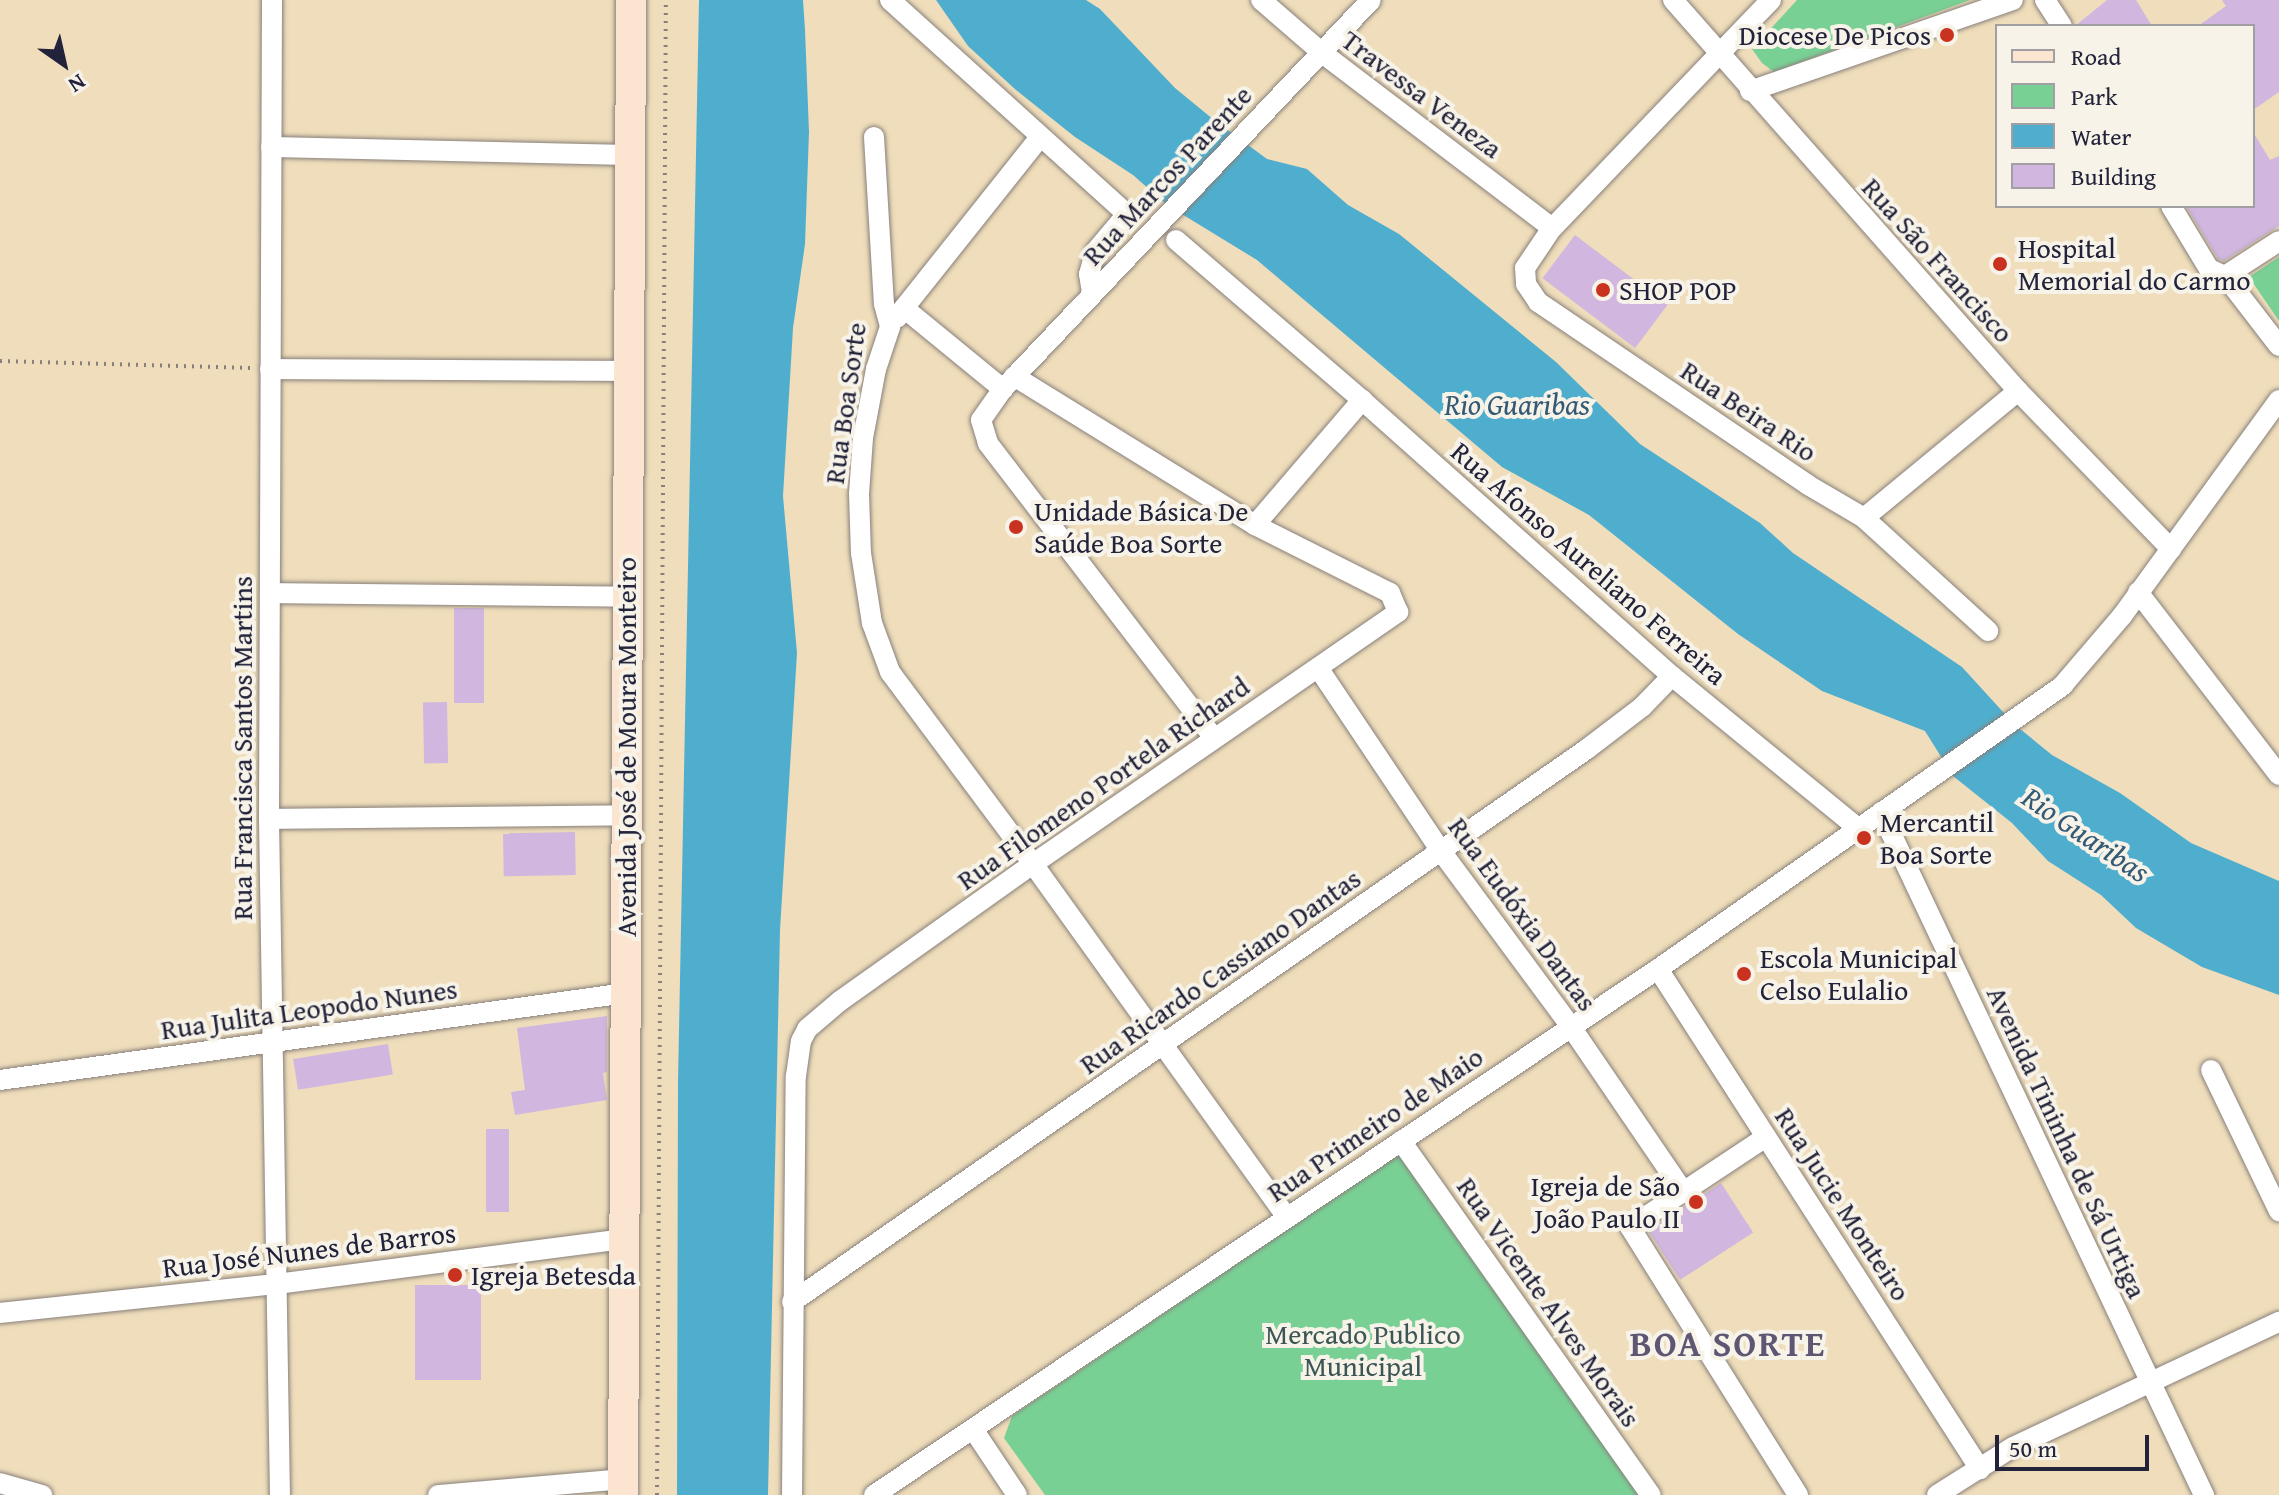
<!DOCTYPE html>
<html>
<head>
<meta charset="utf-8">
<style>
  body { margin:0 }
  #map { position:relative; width:2279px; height:1495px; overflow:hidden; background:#efddbb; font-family:"Gentium Book Plus",serif }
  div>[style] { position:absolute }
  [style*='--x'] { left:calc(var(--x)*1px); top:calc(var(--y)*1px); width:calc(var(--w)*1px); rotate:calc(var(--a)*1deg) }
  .green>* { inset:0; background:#79d095 }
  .water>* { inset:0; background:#4faece }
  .building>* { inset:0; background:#d1b7df; transform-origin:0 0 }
  .path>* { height:4px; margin-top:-2px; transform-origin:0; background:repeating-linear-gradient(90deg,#88807b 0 2px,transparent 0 8px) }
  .roads { filter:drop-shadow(0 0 2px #88807b) drop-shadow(0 0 2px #88807b) }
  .minor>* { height:20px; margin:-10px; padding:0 10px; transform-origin:10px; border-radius:10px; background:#fff }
  .secondary>* { height:30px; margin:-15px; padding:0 15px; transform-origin:15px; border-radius:15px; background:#fce5d0 }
  .dots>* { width:22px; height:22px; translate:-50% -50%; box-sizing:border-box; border:4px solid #f7f3e8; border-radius:50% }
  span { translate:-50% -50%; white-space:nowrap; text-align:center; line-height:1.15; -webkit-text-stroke:8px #f7f3e8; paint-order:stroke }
  .poi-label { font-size:28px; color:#22223b }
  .right { translate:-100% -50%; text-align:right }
  .left { translate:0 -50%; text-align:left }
  .street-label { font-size:28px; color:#22223b }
  .park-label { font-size:28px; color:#3c5656 }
  .water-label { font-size:30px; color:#345a76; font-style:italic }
  .district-label { font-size:36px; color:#5f5674; font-weight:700; letter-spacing:2px }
  .legend { position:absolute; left:1995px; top:24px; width:260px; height:184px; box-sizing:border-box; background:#f7f3e8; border:2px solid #a29fa3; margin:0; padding:10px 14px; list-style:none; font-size:24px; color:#22223b }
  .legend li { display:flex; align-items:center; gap:16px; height:40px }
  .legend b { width:40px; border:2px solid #a29fa3 }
  .north { position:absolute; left:24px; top:24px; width:80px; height:80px; -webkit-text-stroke:6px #f7f3e8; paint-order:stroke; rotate:146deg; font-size:22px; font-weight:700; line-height:32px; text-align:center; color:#22223b }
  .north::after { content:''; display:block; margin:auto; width:28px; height:36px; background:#22223b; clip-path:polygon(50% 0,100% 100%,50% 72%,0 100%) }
  .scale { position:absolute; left:1995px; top:1435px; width:154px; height:36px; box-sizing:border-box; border:4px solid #22223b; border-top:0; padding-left:10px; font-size:24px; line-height:28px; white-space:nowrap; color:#22223b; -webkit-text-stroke:6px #f7f3e8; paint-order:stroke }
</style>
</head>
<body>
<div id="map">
  <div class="green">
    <div style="clip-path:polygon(1797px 0,1970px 0,1774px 72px,1762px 63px,1752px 49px)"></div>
    <div style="clip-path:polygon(2279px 257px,2279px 321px,2249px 277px)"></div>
    <div style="clip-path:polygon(1399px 1154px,1640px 1495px,1045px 1495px,1004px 1438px,1012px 1416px)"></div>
  </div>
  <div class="water">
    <div style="clip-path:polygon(699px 0,803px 0,805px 30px,809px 132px,805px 244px,793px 328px,783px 496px,797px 653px,780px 930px,768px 1495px,677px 1495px,678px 1082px)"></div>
    <div style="clip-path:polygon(936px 0,1086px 0,1100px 9px,1175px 88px,1214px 120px,1267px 159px,1307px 169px,1348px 205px,1399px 234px,1556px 362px,1640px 444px,1760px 523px,1793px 553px,1962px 667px,2014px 724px,2052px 755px,2120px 793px,2191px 843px,2279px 881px,2279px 995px,2202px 967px,2136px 928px,2101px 895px,2048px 861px,2012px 823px,1953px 776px,1925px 731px,1822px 691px,1738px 634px,1589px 515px,1502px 467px,1257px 260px,1167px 205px,1133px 175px,1075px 137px,1016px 90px,968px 46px)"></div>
  </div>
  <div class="building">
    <div style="clip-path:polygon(2107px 0,2136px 0,2152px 26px,2075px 26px)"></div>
    <div style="clip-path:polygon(2222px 0,2279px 0,2279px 92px,2253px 110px,2253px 26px,2198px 26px,2226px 6px)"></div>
    <div style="clip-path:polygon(2253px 132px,2270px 160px,2279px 156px,2279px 226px,2224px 261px,2218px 259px,2186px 206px,2253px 206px)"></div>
    <div style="left:1575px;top:235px;width:116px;height:54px;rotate:37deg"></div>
    <div style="left:454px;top:608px;width:30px;height:95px"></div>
    <div style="left:447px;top:702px;width:61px;height:24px;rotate:89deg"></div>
    <div style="left:575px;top:832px;width:43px;height:72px;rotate:89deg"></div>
    <div style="clip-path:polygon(607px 1016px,607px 1072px,603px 1073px,607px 1100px,515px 1115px,511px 1092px,525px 1090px,517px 1028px)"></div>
    <div style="left:388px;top:1044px;width:31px;height:96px;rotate:81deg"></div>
    <div style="left:486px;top:1129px;width:23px;height:83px"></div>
    <div style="left:1721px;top:1183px;width:59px;height:87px;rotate:57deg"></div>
    <div style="left:415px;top:1285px;width:66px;height:95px"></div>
  </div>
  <div class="path">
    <div style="--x:0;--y:361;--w:252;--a:1.6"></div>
    <div style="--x:657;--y:1495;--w:1495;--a:-89.66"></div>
  </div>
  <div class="roads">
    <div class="minor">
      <div style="--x:272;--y:0;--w:819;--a:90.21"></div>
      <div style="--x:269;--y:819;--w:676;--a:89.07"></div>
      <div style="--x:890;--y:0;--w:319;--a:42.1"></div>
      <div style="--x:1127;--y:214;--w:50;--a:130.1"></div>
      <div style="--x:1095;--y:252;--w:23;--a:105"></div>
      <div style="--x:1089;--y:274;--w:20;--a:81"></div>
      <div style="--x:1261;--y:0;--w:79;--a:40.9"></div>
      <div style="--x:1321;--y:52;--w:290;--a:37.3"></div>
      <div style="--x:1673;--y:0;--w:521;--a:48.58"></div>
      <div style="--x:2018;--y:391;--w:220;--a:45.9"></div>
      <div style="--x:1771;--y:0;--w:316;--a:133.8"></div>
      <div style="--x:1552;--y:228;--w:48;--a:124"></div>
      <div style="--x:1525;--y:268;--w:16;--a:86"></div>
      <div style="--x:1526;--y:284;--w:22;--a:56"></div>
      <div style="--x:1538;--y:302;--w:326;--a:34.1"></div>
      <div style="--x:1808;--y:485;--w:65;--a:30.5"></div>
      <div style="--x:1864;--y:518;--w:168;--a:42.3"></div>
      <div style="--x:2045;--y:0;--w:31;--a:57"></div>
      <div style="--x:1750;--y:91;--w:278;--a:-19.1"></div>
      <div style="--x:874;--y:137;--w:167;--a:86.6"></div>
      <div style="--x:884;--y:304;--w:24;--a:75"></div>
      <div style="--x:890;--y:327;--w:44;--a:108.4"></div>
      <div style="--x:876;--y:369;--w:70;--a:100.7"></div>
      <div style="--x:863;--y:438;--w:56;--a:94.1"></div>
      <div style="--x:859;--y:494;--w:59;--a:88.1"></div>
      <div style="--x:861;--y:553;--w:71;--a:81.1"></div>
      <div style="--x:872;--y:623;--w:52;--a:69.8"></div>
      <div style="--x:890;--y:672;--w:239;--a:53.3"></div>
      <div style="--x:1033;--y:864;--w:433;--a:54.3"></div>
      <div style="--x:271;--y:147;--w:359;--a:1.3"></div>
      <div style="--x:2171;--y:206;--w:74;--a:58.9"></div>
      <div style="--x:2209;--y:269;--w:17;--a:24"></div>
      <div style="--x:2225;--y:276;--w:88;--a:52.4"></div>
      <div style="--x:1176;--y:240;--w:245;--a:40.7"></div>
      <div style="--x:1362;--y:400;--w:415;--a:41.7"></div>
      <div style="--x:1672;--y:676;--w:242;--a:39.3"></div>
      <div style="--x:2225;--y:276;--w:64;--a:-32.9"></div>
      <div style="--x:904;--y:308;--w:217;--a:-51.5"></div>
      <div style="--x:897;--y:318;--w:12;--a:-55"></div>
      <div style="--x:904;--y:308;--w:128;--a:39.3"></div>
      <div style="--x:270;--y:369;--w:358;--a:0.3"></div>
      <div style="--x:1864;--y:518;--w:200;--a:-39.5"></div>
      <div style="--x:1255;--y:525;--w:165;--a:-49.4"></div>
      <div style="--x:2138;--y:592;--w:231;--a:52.4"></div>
      <div style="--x:270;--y:593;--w:355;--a:0.6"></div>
      <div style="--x:1319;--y:669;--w:219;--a:56.2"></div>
      <div style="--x:1441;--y:851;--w:219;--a:53.5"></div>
      <div style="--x:1571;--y:1027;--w:199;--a:55.7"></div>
      <div style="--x:1214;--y:738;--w:372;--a:-127.5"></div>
      <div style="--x:988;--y:443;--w:24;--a:-107"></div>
      <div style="--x:981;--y:420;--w:38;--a:-55"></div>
      <div style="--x:1003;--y:389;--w:535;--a:-46.59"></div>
      <div style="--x:1881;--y:812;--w:756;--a:64.69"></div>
      <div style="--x:269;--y:819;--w:356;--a:-0.6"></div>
      <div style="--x:1658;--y:969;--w:595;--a:57.22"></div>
      <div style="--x:2211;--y:1070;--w:157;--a:64.3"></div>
      <div style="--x:0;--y:1080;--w:632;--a:-7.91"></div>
      <div style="--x:1766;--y:1137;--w:163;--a:146.5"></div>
      <div style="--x:1630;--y:1227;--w:316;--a:57.9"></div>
      <div style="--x:1401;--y:1141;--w:433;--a:54.8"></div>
      <div style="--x:792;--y:1302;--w:968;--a:-34.82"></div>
      <div style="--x:1587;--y:749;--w:69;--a:-37.4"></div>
      <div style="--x:1642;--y:707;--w:43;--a:-45.9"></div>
      <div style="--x:0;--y:1313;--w:279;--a:-6"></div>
      <div style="--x:277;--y:1284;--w:350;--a:-7.4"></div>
      <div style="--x:973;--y:1429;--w:79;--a:56.3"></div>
      <div style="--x:0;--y:1483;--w:44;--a:15.9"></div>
      <div style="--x:438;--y:1495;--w:186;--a:-4.9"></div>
      <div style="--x:792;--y:1495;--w:419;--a:-89.5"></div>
      <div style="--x:796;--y:1076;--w:35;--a:-82"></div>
      <div style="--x:801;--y:1041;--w:13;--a:-63"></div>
      <div style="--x:807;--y:1029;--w:43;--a:-40.3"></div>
      <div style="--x:840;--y:1001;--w:237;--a:-35.4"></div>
      <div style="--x:1033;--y:864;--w:444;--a:-34.6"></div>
      <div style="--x:1398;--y:612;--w:21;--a:-113"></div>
      <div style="--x:1390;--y:593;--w:151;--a:-153.3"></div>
      <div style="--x:1255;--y:525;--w:283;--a:-148.3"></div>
      <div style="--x:874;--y:1495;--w:944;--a:-33.86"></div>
      <div style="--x:1658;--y:969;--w:495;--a:-35"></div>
      <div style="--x:2063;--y:685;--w:91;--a:-49.5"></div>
      <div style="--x:2122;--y:616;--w:267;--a:-54"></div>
      <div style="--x:1937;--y:1495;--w:90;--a:-32.3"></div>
      <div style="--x:2013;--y:1447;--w:294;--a:-25.2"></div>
    </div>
    <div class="secondary">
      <div style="--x:623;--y:1495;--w:1495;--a:-89.69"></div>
    </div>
  </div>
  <div class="dots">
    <div style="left:1947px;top:35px;background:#c8321e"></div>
    <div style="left:2000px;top:264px;background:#c8321e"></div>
    <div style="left:1603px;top:290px;background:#c8321e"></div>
    <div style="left:1016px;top:527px;background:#c8321e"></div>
    <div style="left:1864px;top:838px;background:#c8321e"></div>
    <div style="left:1744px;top:974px;background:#c8321e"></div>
    <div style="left:1696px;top:1202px;background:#c8321e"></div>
    <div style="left:455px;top:1275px;background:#c8321e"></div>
  </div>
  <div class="poi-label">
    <span class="right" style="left:1931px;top:35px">Diocese De Picos</span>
    <span class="left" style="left:2018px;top:264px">Hospital<br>Memorial do Carmo</span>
    <span class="left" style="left:1619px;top:290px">SHOP POP</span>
    <span class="left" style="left:1034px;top:527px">Unidade Básica De<br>Saúde Boa Sorte</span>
    <span class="left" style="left:1880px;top:838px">Mercantil<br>Boa Sorte</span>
    <span class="left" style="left:1760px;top:974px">Escola Municipal<br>Celso Eulalio</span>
    <span class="right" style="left:1680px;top:1202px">Igreja de São<br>João Paulo II</span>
    <span class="left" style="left:471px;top:1275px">Igreja Betesda</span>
  </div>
  <div class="street-label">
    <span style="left:1422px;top:94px;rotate:37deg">Travessa Veneza</span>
    <span style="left:1167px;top:175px;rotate:-47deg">Rua Marcos Parente</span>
    <span style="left:1938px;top:260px;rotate:48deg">Rua São Francisco</span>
    <span style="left:845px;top:403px;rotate:-82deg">Rua Boa Sorte</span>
    <span style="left:1749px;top:411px;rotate:34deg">Rua Beira Rio</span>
    <span style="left:1589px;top:563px;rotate:41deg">Rua Afonso Aureliano Ferreira</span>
    <span style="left:626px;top:747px;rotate:-90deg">Avenida José de Moura Monteiro</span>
    <span style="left:242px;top:748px;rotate:-90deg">Rua Francisca Santos Martins</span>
    <span style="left:1103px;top:783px;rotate:-35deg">Rua Filomeno Portela Richard</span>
    <span style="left:1523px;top:914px;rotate:54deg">Rua Eudóxia Dantas</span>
    <span style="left:1220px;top:971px;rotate:-35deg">Rua Ricardo Cassiano Dantas</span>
    <span style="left:309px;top:1009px;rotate:-8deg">Rua Julita Leopodo Nunes</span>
    <span style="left:1375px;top:1124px;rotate:-34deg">Rua Primeiro de Maio</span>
    <span style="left:2067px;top:1142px;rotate:65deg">Avenida Tininha de Sá Urtiga</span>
    <span style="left:1843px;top:1204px;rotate:57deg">Rua Jucie Monteiro</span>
    <span style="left:309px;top:1250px;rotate:-7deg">Rua José Nunes de Barros</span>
    <span style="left:1549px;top:1302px;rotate:55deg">Rua Vicente Alves Morais</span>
  </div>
  <div class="park-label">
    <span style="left:1363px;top:1350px">Mercado Publico<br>Municipal</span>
  </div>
  <div class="water-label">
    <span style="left:1517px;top:404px">Rio Guaribas</span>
    <span style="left:2086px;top:834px;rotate:34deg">Rio Guaribas</span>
  </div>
  <div class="district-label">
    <span style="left:1728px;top:1343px">BOA SORTE</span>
  </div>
  <ul class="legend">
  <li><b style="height:10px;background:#fce5d0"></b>Road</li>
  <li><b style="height:22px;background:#79d095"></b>Park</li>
  <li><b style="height:22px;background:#4faece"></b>Water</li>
  <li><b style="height:22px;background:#d1b7df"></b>Building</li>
  </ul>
  <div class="north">N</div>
  <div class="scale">50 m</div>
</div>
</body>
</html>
